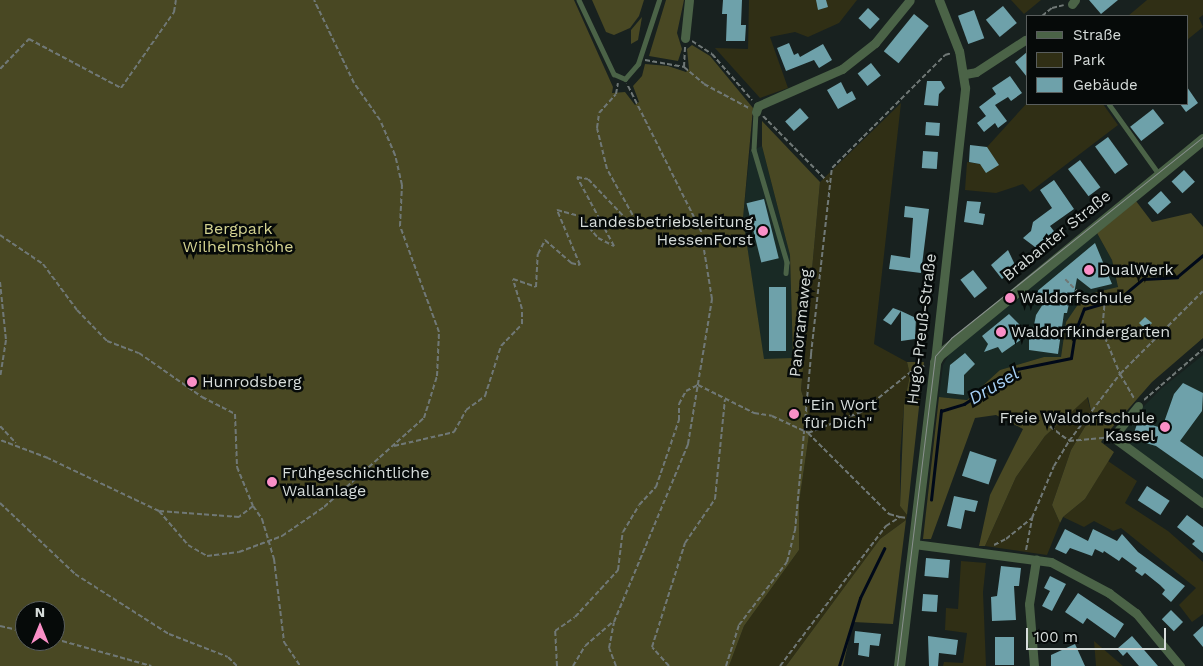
<!DOCTYPE html>
<html>
<head>
<meta charset="utf-8">
<style>
  body { margin:0 }
  #map { position:relative; width:1203px; height:666px; overflow:hidden; background:#18211f; font-family:"Work Sans",sans-serif }
  div>[style] { position:absolute }
  [style*='--x'] { left:calc(var(--x)*1px); top:calc(var(--y)*1px); width:calc(var(--w)*1px); rotate:calc(var(--a)*1deg) }
  .built>* { inset:0; background:#192a25 }
  .green>* { inset:0; background:#302f15 }
  .forest>* { inset:0; background:#494823 }
  .stream>* { height:2.5px; margin:-1.25px; padding:0 1.25px; transform-origin:1.25px; border-radius:1.25px; background:#000919 }
  .building>* { inset:0; background:#6ea1aa; transform-origin:0 0 }
  .path>* { height:2px; margin-top:-1px; transform-origin:0; background:repeating-linear-gradient(90deg,#707876 0 5px,transparent 0 7.5px) }
  .service>* { height:4.5px; margin:-2.25px; padding:0 2.25px; transform-origin:2.25px; border-radius:2.25px; background:#4b6347 }
  .minor>* { height:9px; margin:-4.5px; padding:0 4.5px; transform-origin:4.5px; border-radius:4.5px; background:#4b6347 }
  .tertiary>* { height:11px; margin:-5.5px; padding:0 5.5px; transform-origin:5.5px; border-radius:5.5px; background:#4b6347 }
  .tram>* { height:1px; margin:-0.5px; padding:0 0.5px; transform-origin:0.5px; border-radius:0.5px; background:#8a918f }
  .dots>* { width:14px; height:14px; translate:-50% -50%; box-sizing:border-box; border:2px solid #060a09; border-radius:50% }
  span { translate:-50% -50%; white-space:nowrap; text-align:center; line-height:1.15; -webkit-text-stroke:5px #060a09; paint-order:stroke }
  .poi-label { font-size:16px; color:#d6dcda }
  .right { translate:-100% -50%; text-align:right }
  .left { translate:0 -50%; text-align:left }
  .park-label { font-size:16px; color:#d4d391 }
  .street-label { font-size:16px; color:#d6dcda }
  .water-label { font-size:18px; color:#a6d0f5; font-style:italic }
  .legend { position:absolute; left:1026px; top:15px; width:162px; height:90px; box-sizing:border-box; background:#060a09; border:1px solid #595e5d; margin:0; padding:6px 9px; list-style:none; font-size:15px; color:#d6dcda }
  .legend li { display:flex; align-items:center; gap:10px; height:25px }
  .legend b { width:25px; border:1px solid #595e5d }
  .north { position:absolute; left:15px; top:601px; width:50px; height:50px; box-sizing:border-box; background:#060a09; border:1px solid #595e5d; border-radius:50%; rotate:0deg; font-size:14px; font-weight:700; line-height:20px; text-align:center; color:#d6dcda }
  .north::after { content:''; display:block; margin:auto; width:18px; height:22px; background:#fa8fc7; clip-path:polygon(50% 0,100% 100%,50% 72%,0 100%) }
  .scale { position:absolute; left:1026px; top:628px; width:140px; height:22px; box-sizing:border-box; border:2px solid #d6dcda; border-top:0; padding-left:6px; font-size:15px; line-height:18px; white-space:nowrap; color:#d6dcda; -webkit-text-stroke:4px #060a09; paint-order:stroke }
</style>
</head>
<body>
<div id="map">
  <div class="built">
    <div style="clip-path:polygon(762px 146px,790px 255px,793px 359px,763px 359px,743px 218px,750px 151px)"></div>
    <div style="clip-path:polygon(1097px 233px,1112px 260px,1118px 288px,1089px 294px,1066px 322px,1061px 357px,1044px 357px,1000px 370px,967px 400px,939px 397px,943px 365px,951px 351px)"></div>
    <div style="clip-path:polygon(1203px 355px,1203px 498px,1120px 438px,1135px 415px,1162px 388px)"></div>
  </div>
  <div class="green">
    <div style="clip-path:polygon(749px 0,857px 0,839px 23px,808px 37px,795px 32px,770px 37px,788px 88px,760px 98px,715px 48px,748px 49px)"></div>
    <div style="clip-path:polygon(1011px 0,1041px 0,1024px 14px)"></div>
    <div style="clip-path:polygon(1147px 0,1203px 0,1203px 15px,1199px 18px,1203px 27px,1187px 40px,1187px 16px,1128px 16px)"></div>
    <div style="clip-path:polygon(901px 103px,874px 344px,907px 362px,910px 375px,904px 404px,900px 456px,900px 506px,907px 515px,906px 520px,880px 539px,786px 666px,729px 666px,744px 626px,799px 550px,799px 503px,811px 421px,801px 390px,820px 182px)"></div>
    <div style="clip-path:polygon(1027px 103px,1103px 104px,1118px 125px,1030px 192px,1023px 184px,996px 193px,965px 190px,967px 162px,980px 164px,987px 147px)"></div>
    <div style="clip-path:polygon(1087px 397px,1092px 415px,1071px 450px,1052px 505px,1060px 523px,1047px 555px,985px 546px,1016px 477px,1045px 436px)"></div>
    <div style="clip-path:polygon(1108px 461px,1137px 481px,1125px 503px,1168px 531px,1203px 562px,1203px 614px,1192px 622px,1179px 605px,1196px 588px,1121px 528px,1113px 531px,1094px 521px,1084px 527px,1063px 517px,1085px 499px)"></div>
    <div style="clip-path:polygon(961px 561px,986px 563px,983px 592px,986px 666px,943px 666px,944px 662px,963px 663px,967px 633px,945px 630px,946px 608px,958px 609px)"></div>
    <div style="clip-path:polygon(1094px 641px,1123px 666px,1096px 666px)"></div>
  </div>
  <div class="forest">
    <div style="clip-path:polygon(evenodd,0 0,574px 0,613px 87px,612px 93px,625px 92px,635px 105px,639px 102px,633px 86px,642px 76px,645px 64px,668px 66px,686px 72px,689px 69px,687px 49px,692px 45px,710px 56px,753px 108px,743px 218px,764px 359px,793px 358px,790px 255px,762px 146px,762px 121px,820px 182px,801px 390px,811px 421px,799px 503px,799px 550px,744px 626px,729px 666px,0 666px,0 0,25px 611px,55px 611px,55px 641px,25px 641px,25px 611px)"></div>
    <div style="clip-path:polygon(592px 0,644px 0,639px 16px,630px 28px,614px 35px,606px 32px)"></div>
    <div style="clip-path:polygon(666px 0,684px 0,677px 33px,682px 49px,678px 61px,649px 56px)"></div>
    <div style="clip-path:polygon(642px 17px,638px 40px,631px 44px,631px 30px)"></div>
    <div style="clip-path:polygon(1136px 201px,1152px 222px,1191px 213px,1203px 227px,1203px 338px,1152px 382px,1109px 431px,1101px 442px,1114px 452px,1085px 499px,1063px 517px,1060px 523px,1052px 505px,1071px 450px,1092px 415px,1088px 397px,1045px 436px,1016px 477px,985px 546px,979px 546px,990px 495px,1023px 429px,996px 415px,975px 418px,931px 539px,923px 539px,939px 397px,967px 400px,1000px 370px,1044px 357px,1061px 357px,1066px 322px,1079px 303px,1089px 294px,1118px 287px,1112px 260px,1097px 233px)"></div>
    <div style="clip-path:polygon(907px 362px,924px 362px,907px 515px,900px 506px,904px 404px,910px 375px)"></div>
    <div style="clip-path:polygon(906px 520px,893px 624px,853px 622px,843px 666px,786px 666px,880px 539px)"></div>
  </div>
  <div class="stream">
    <div style="--x:931;--y:500;--w:90;--a:-83.6"></div>
    <div style="--x:941;--y:411;--w:24;--a:-17"></div>
    <div style="--x:964;--y:404;--w:64;--a:-33.4"></div>
    <div style="--x:1017;--y:369;--w:55;--a:-11.5"></div>
    <div style="--x:1071;--y:358;--w:26;--a:-81"></div>
    <div style="--x:1075;--y:332;--w:25;--a:-69"></div>
    <div style="--x:1084;--y:309;--w:36;--a:-16"></div>
    <div style="--x:1119;--y:299;--w:31;--a:-40"></div>
    <div style="--x:1143;--y:279;--w:34;--a:-3"></div>
    <div style="--x:1177;--y:277;--w:34;--a:-40"></div>
    <div style="--x:839;--y:666;--w:71;--a:-72.8"></div>
    <div style="--x:860;--y:598;--w:55;--a:-63.9"></div>
  </div>
  <div class="building">
    <div style="clip-path:polygon(723px 0,742px 0,741px 25px,746px 25px,745px 41px,726px 41px,727px 14px,722px 14px)"></div>
    <div style="clip-path:polygon(816px 0,826px 0,828px 7px,818px 10px)"></div>
    <div style="clip-path:polygon(1089px 0,1118px 0,1101px 14px)"></div>
    <div style="left:1003px;top:6px;width:22px;height:22px;rotate:51deg"></div>
    <div style="left:868px;top:8px;width:16px;height:14px;rotate:43deg"></div>
    <div style="left:974px;top:10px;width:30px;height:17px;rotate:70deg"></div>
    <div style="left:914px;top:14px;width:19px;height:48px;rotate:39deg"></div>
    <div style="clip-path:polygon(789px 43px,794px 55px,798px 53px,800px 57px,823px 44px,832px 60px,819px 68px,814px 60px,786px 71px,777px 48px)"></div>
    <div style="clip-path:polygon(1027px 52px,1027px 77px,1015px 62px)"></div>
    <div style="left:871px;top:63px;width:16px;height:17px;rotate:52deg"></div>
    <div style="clip-path:polygon(1010px 76px,1022px 93px,1011px 101px,1008px 97px,995px 105px,1007px 121px,998px 128px,995px 123px,984px 132px,977px 123px,986px 116px,979px 107px,996px 94px,992px 88px)"></div>
    <div style="clip-path:polygon(927px 81px,941px 81px,945px 88px,939px 94px,938px 106px,924px 105px)"></div>
    <div style="clip-path:polygon(841px 82px,847px 94px,852px 91px,856px 99px,838px 109px,827px 90px)"></div>
    <div style="clip-path:polygon(1187px 87px,1198px 103px,1186px 112px,1180px 104px,1187px 104px)"></div>
    <div style="left:800px;top:108px;width:13px;height:20px;rotate:48deg"></div>
    <div style="left:1153px;top:109px;width:18px;height:29px;rotate:52deg"></div>
    <div style="left:926px;top:122px;width:14px;height:13px;rotate:4deg"></div>
    <div style="left:1108px;top:137px;width:34px;height:16px;rotate:54deg"></div>
    <div style="clip-path:polygon(970px 145px,987px 147px,999px 165px,986px 173px,980px 164px,969px 162px)"></div>
    <div style="left:923px;top:151px;width:15px;height:17px;rotate:4deg"></div>
    <div style="left:1080px;top:160px;width:34px;height:15px;rotate:53deg"></div>
    <div style="left:1184px;top:170px;width:16px;height:17px;rotate:47deg"></div>
    <div style="clip-path:polygon(1054px 180px,1074px 209px,1050px 226px,1057px 235px,1039px 250px,1023px 238px,1031px 231px,1033px 222px,1052px 208px,1040px 190px)"></div>
    <div style="left:1161px;top:191px;width:15px;height:18px;rotate:48deg"></div>
    <div style="left:764px;top:199px;width:61px;height:18px;rotate:76deg"></div>
    <div style="clip-path:polygon(967px 201px,981px 202px,979px 213px,985px 214px,983px 225px,964px 222px)"></div>
    <div style="clip-path:polygon(905px 206px,929px 209px,921px 273px,889px 269px,891px 255px,910px 258px,913px 218px,904px 217px)"></div>
    <div style="clip-path:polygon(1095px 243px,1112px 284px,1091px 289px,1077px 278px,1073px 299px,1070px 299px,1067px 313px,1064px 313px,1058px 354px,1029px 350px,1029px 334px,1002px 353px,998px 347px,984px 352px,988px 344px,982px 336px,1009px 314px,1021px 326px,1033px 330px,1036px 315px,1043px 304px,1035px 293px)"></div>
    <div style="clip-path:polygon(1008px 250px,1016px 267px,1002px 279px,991px 265px)"></div>
    <div style="left:973px;top:270px;width:23px;height:16px;rotate:52deg"></div>
    <div style="left:769px;top:287px;width:17px;height:64px"></div>
    <div style="clip-path:polygon(893px 308px,901px 311px,891px 325px,883px 320px)"></div>
    <div style="clip-path:polygon(901px 311px,916px 318px,915px 339px,901px 341px)"></div>
    <div style="clip-path:polygon(1145px 317px,1152px 323px,1146px 330px,1139px 323px)"></div>
    <div style="clip-path:polygon(965px 353px,975px 364px,964px 375px,964px 395px,947px 393px,950px 365px)"></div>
    <div style="clip-path:polygon(1183px 383px,1203px 393px,1202px 411px,1180px 441px,1203px 457px,1203px 479px,1156px 446px,1132px 439px,1138px 421px,1162px 428px,1174px 394px)"></div>
    <div style="left:970px;top:451px;width:28px;height:26px;rotate:18deg"></div>
    <div style="left:1147px;top:486px;width:27px;height:17px;rotate:33deg"></div>
    <div style="clip-path:polygon(954px 496px,978px 501px,975px 512px,965px 510px,961px 529px,947px 526px)"></div>
    <div style="clip-path:polygon(1187px 515px,1203px 527px,1203px 553px,1192px 544px,1195px 541px,1177px 527px)"></div>
    <div style="clip-path:polygon(1065px 529px,1088px 541px,1093px 529px,1117px 541px,1122px 534px,1138px 552px,1185px 586px,1171px 602px,1162px 594px,1165px 590px,1160px 585px,1145px 573px,1142px 576px,1135px 571px,1137px 568px,1122px 557px,1119px 561px,1104px 551px,1103px 553px,1095px 549px,1092px 556px,1070px 548px,1066px 554px,1055px 549px)"></div>
    <div style="left:926px;top:558px;width:24px;height:18px;rotate:5deg"></div>
    <div style="clip-path:polygon(1001px 566px,1021px 568px,1019px 586px,1014px 586px,1016px 620px,992px 621px,991px 597px,997px 596px)"></div>
    <div style="clip-path:polygon(1050px 576px,1066px 584px,1052px 611px,1042px 606px,1050px 591px,1044px 588px)"></div>
    <div style="clip-path:polygon(1078px 593px,1124px 624px,1115px 638px,1087px 618px,1083px 624px,1065px 612px)"></div>
    <div style="left:923px;top:594px;width:15px;height:17px;rotate:4deg"></div>
    <div style="left:1171px;top:610px;width:17px;height:13px;rotate:45deg"></div>
    <div style="clip-path:polygon(1203px 626px,1203px 647px,1193px 635px)"></div>
    <div style="clip-path:polygon(855px 631px,881px 634px,879px 646px,870px 645px,869px 657px,858px 655px,859px 643px,854px 643px)"></div>
    <div style="clip-path:polygon(928px 636px,958px 640px,956px 655px,939px 653px,938px 666px,929px 666px)"></div>
    <div style="clip-path:polygon(1132px 636px,1158px 666px,1139px 666px,1127px 652px,1123px 656px,1117px 649px)"></div>
    <div style="left:995px;top:637px;width:19px;height:28px"></div>
    <div style="clip-path:polygon(1075px 644px,1085px 666px,1051px 666px,1051px 655px)"></div>
  </div>
  <div class="path">
    <div style="--x:1042;--y:16;--w:13;--a:-39"></div>
    <div style="--x:1052;--y:8;--w:12;--a:-14"></div>
    <div style="--x:692;--y:41;--w:24;--a:33"></div>
    <div style="--x:712;--y:54;--w:61;--a:49"></div>
    <div style="--x:645;--y:60;--w:40;--a:10"></div>
    <div style="--x:684;--y:67;--w:26;--a:40"></div>
    <div style="--x:704;--y:84;--w:51;--a:28.1"></div>
    <div style="--x:684;--y:67;--w:21;--a:-87"></div>
    <div style="--x:0;--y:69;--w:42;--a:-46"></div>
    <div style="--x:29;--y:39;--w:104;--a:28"></div>
    <div style="--x:121;--y:88;--w:93;--a:-55.1"></div>
    <div style="--x:174;--y:12;--w:12;--a:-81"></div>
    <div style="--x:763;--y:116;--w:93;--a:45.4"></div>
    <div style="--x:0;--y:235;--w:52;--a:34"></div>
    <div style="--x:43;--y:264;--w:57;--a:53.5"></div>
    <div style="--x:77;--y:310;--w:43;--a:45.9"></div>
    <div style="--x:107;--y:341;--w:34;--a:21"></div>
    <div style="--x:139;--y:353;--w:77;--a:34.9"></div>
    <div style="--x:202;--y:397;--w:37;--a:27"></div>
    <div style="--x:235;--y:414;--w:53;--a:87.8"></div>
    <div style="--x:237;--y:467;--w:42;--a:67.7"></div>
    <div style="--x:253;--y:506;--w:18;--a:142"></div>
    <div style="--x:239;--y:517;--w:80;--a:-175.7"></div>
    <div style="--x:159;--y:511;--w:123;--a:-154.5"></div>
    <div style="--x:48;--y:458;--w:51;--a:-159.4"></div>
    <div style="--x:1065;--y:279;--w:31;--a:45"></div>
    <div style="--x:1087;--y:301;--w:11;--a:-38"></div>
    <div style="--x:1096;--y:294;--w:10;--a:24"></div>
    <div style="--x:1105;--y:298;--w:32;--a:95"></div>
    <div style="--x:1102;--y:330;--w:48;--a:67.8"></div>
    <div style="--x:1120;--y:374;--w:28;--a:60"></div>
    <div style="--x:0;--y:282;--w:58;--a:84.1"></div>
    <div style="--x:6;--y:340;--w:37;--a:99"></div>
    <div style="--x:1144;--y:400;--w:78;--a:-40.8"></div>
    <div style="--x:1044;--y:422;--w:31;--a:37"></div>
    <div style="--x:1069;--y:441;--w:36;--a:-5"></div>
    <div style="--x:0;--y:426;--w:23;--a:47"></div>
    <div style="--x:808;--y:433;--w:57;--a:-21.6"></div>
    <div style="--x:861;--y:412;--w:67;--a:-38.9"></div>
    <div style="--x:913;--y:370;--w:12;--a:-20"></div>
    <div style="--x:394;--y:446;--w:62;--a:-13.1"></div>
    <div style="--x:454;--y:432;--w:25;--a:-61"></div>
    <div style="--x:466;--y:410;--w:24;--a:-36"></div>
    <div style="--x:485;--y:396;--w:52;--a:-72.3"></div>
    <div style="--x:501;--y:346;--w:30;--a:-46"></div>
    <div style="--x:522;--y:324;--w:15;--a:-90"></div>
    <div style="--x:522;--y:309;--w:31;--a:-107"></div>
    <div style="--x:513;--y:279;--w:24;--a:19"></div>
    <div style="--x:536;--y:287;--w:33;--a:-87"></div>
    <div style="--x:538;--y:254;--w:16;--a:-63"></div>
    <div style="--x:545;--y:240;--w:35;--a:41"></div>
    <div style="--x:571;--y:263;--w:9;--a:13"></div>
    <div style="--x:580;--y:265;--w:60;--a:-112.7"></div>
    <div style="--x:557;--y:210;--w:23;--a:15"></div>
    <div style="--x:579;--y:216;--w:29;--a:49"></div>
    <div style="--x:598;--y:238;--w:18;--a:27"></div>
    <div style="--x:614;--y:246;--w:78;--a:-118.2"></div>
    <div style="--x:577;--y:177;--w:11;--a:10"></div>
    <div style="--x:588;--y:179;--w:61;--a:46.3"></div>
    <div style="--x:630;--y:223;--w:11;--a:27"></div>
    <div style="--x:640;--y:228;--w:68;--a:-119.2"></div>
    <div style="--x:607;--y:169;--w:42;--a:-103.7"></div>
    <div style="--x:597;--y:128;--w:15;--a:-82"></div>
    <div style="--x:599;--y:113;--w:25;--a:-48"></div>
    <div style="--x:616;--y:94;--w:11;--a:-80"></div>
    <div style="--x:0;--y:503;--w:103;--a:43.4"></div>
    <div style="--x:75;--y:574;--w:112;--a:32.6"></div>
    <div style="--x:169;--y:634;--w:63;--a:21.3"></div>
    <div style="--x:228;--y:657;--w:13;--a:45"></div>
    <div style="--x:253;--y:506;--w:16;--a:55"></div>
    <div style="--x:262;--y:519;--w:42;--a:73.3"></div>
    <div style="--x:274;--y:559;--w:84;--a:83.1"></div>
    <div style="--x:284;--y:642;--w:29;--a:56"></div>
    <div style="--x:159;--y:511;--w:45;--a:49.5"></div>
    <div style="--x:188;--y:545;--w:22;--a:30"></div>
    <div style="--x:207;--y:556;--w:32;--a:-7"></div>
    <div style="--x:239;--y:552;--w:46;--a:-20.4"></div>
    <div style="--x:282;--y:536;--w:51;--a:-34.6"></div>
    <div style="--x:324;--y:507;--w:134;--a:-41.7"></div>
    <div style="--x:424;--y:418;--w:44;--a:-72.8"></div>
    <div style="--x:437;--y:376;--w:44;--a:-87.4"></div>
    <div style="--x:439;--y:332;--w:113;--a:-110.2"></div>
    <div style="--x:400;--y:226;--w:41;--a:-87.2"></div>
    <div style="--x:402;--y:185;--w:31;--a:-103"></div>
    <div style="--x:395;--y:155;--w:38;--a:-113"></div>
    <div style="--x:380;--y:120;--w:45;--a:-125.1"></div>
    <div style="--x:354;--y:83;--w:92;--a:-115.7"></div>
    <div style="--x:994;--y:545;--w:13;--a:-27"></div>
    <div style="--x:1006;--y:539;--w:33;--a:-39"></div>
    <div style="--x:1026;--y:550;--w:33;--a:-79"></div>
    <div style="--x:1032;--y:518;--w:56;--a:-67.1"></div>
    <div style="--x:1054;--y:466;--w:29;--a:-59"></div>
    <div style="--x:1069;--y:441;--w:84;--a:-52.7"></div>
    <div style="--x:1120;--y:374;--w:117;--a:-45"></div>
    <div style="--x:0;--y:626;--w:26;--a:13"></div>
    <div style="--x:55;--y:639;--w:100;--a:15.7"></div>
    <div style="--x:557;--y:666;--w:35;--a:-93"></div>
    <div style="--x:555;--y:631;--w:24;--a:-35"></div>
    <div style="--x:575;--y:617;--w:64;--a:-47.5"></div>
    <div style="--x:618;--y:570;--w:38;--a:-83"></div>
    <div style="--x:623;--y:532;--w:31;--a:-59"></div>
    <div style="--x:639;--y:505;--w:25;--a:-47"></div>
    <div style="--x:656;--y:487;--w:71;--a:-71.1"></div>
    <div style="--x:679;--y:420;--w:16;--a:-90"></div>
    <div style="--x:679;--y:404;--w:15;--a:-62"></div>
    <div style="--x:686;--y:391;--w:13;--a:-27"></div>
    <div style="--x:698;--y:385;--w:63;--a:26.6"></div>
    <div style="--x:754;--y:413;--w:18;--a:9"></div>
    <div style="--x:772;--y:416;--w:40;--a:25"></div>
    <div style="--x:808;--y:433;--w:115;--a:45"></div>
    <div style="--x:889;--y:514;--w:11;--a:15"></div>
    <div style="--x:573;--y:666;--w:23;--a:-59"></div>
    <div style="--x:585;--y:646;--w:37;--a:-41"></div>
    <div style="--x:616;--y:666;--w:19;--a:-111"></div>
    <div style="--x:609;--y:648;--w:26;--a:-79"></div>
    <div style="--x:614;--y:622;--w:193;--a:-67.4"></div>
    <div style="--x:688;--y:444;--w:147;--a:-80.6"></div>
    <div style="--x:712;--y:299;--w:69;--a:-99.2"></div>
    <div style="--x:701;--y:231;--w:165;--a:-116.7"></div>
    <div style="--x:669;--y:666;--w:25;--a:-132"></div>
    <div style="--x:652;--y:647;--w:109;--a:-72.4"></div>
    <div style="--x:685;--y:543;--w:53;--a:-55.7"></div>
    <div style="--x:715;--y:499;--w:100;--a:-84.3"></div>
    <div style="--x:726;--y:666;--w:43;--a:-72.4"></div>
    <div style="--x:739;--y:625;--w:79;--a:-52.7"></div>
    <div style="--x:787;--y:562;--w:32;--a:-76"></div>
    <div style="--x:795;--y:531;--w:178;--a:-84.8"></div>
    <div style="--x:811;--y:354;--w:187;--a:-83.6"></div>
    <div style="--x:832;--y:168;--w:160;--a:-45"></div>
    <div style="--x:945;--y:55;--w:7;--a:-16"></div>
    <div style="--x:780;--y:666;--w:176;--a:-52.9"></div>
    <div style="--x:886;--y:526;--w:17;--a:-33"></div>
    <div style="--x:900;--y:517;--w:7;--a:8"></div>
  </div>
  <div class="service">
    <div style="--x:579;--y:0;--w:82;--a:64.7"></div>
    <div style="--x:614;--y:74;--w:12;--a:24"></div>
    <div style="--x:625;--y:79;--w:20;--a:-49"></div>
    <div style="--x:638;--y:64;--w:67;--a:-71.8"></div>
    <div style="--x:1109;--y:104;--w:86;--a:54.5"></div>
    <div style="--x:756;--y:112;--w:38;--a:93"></div>
    <div style="--x:754;--y:150;--w:117;--a:73.6"></div>
    <div style="--x:787;--y:262;--w:11;--a:95"></div>
  </div>
  <div class="minor">
    <div style="--x:1072;--y:4;--w:5;--a:-53"></div>
    <div style="--x:685;--y:38;--w:38;--a:-84"></div>
    <div style="--x:965;--y:74;--w:11;--a:-10"></div>
    <div style="--x:976;--y:72;--w:59;--a:-33.1"></div>
    <div style="--x:756;--y:112;--w:6;--a:-72"></div>
    <div style="--x:758;--y:106;--w:92;--a:-23.8"></div>
    <div style="--x:842;--y:69;--w:42;--a:-38.2"></div>
    <div style="--x:875;--y:43;--w:55;--a:-50.9"></div>
    <div style="--x:935;--y:361;--w:275;--a:-83.7"></div>
    <div style="--x:965;--y:88;--w:37;--a:-99"></div>
    <div style="--x:959;--y:51;--w:55;--a:-111.4"></div>
    <div style="--x:1138;--y:406;--w:40;--a:129"></div>
    <div style="--x:1113;--y:437;--w:112;--a:36.3"></div>
    <div style="--x:914;--y:544;--w:138;--a:7.5"></div>
    <div style="--x:1051;--y:562;--w:66;--a:28.1"></div>
    <div style="--x:1109;--y:593;--w:34;--a:37"></div>
    <div style="--x:1136;--y:613;--w:69;--a:50.3"></div>
    <div style="--x:1034;--y:666;--w:62;--a:-94.6"></div>
    <div style="--x:1029;--y:604;--w:45;--a:-81"></div>
  </div>
  <div class="tertiary">
    <div style="--x:899;--y:666;--w:306;--a:-83.2"></div>
    <div style="--x:935;--y:362;--w:8;--a:-60"></div>
    <div style="--x:939;--y:355;--w:341;--a:-39.3"></div>
  </div>
  <div class="tram">
    <div style="--x:897;--y:666;--w:312;--a:-83"></div>
    <div style="--x:935;--y:356;--w:24;--a:-48"></div>
    <div style="--x:951;--y:338;--w:322;--a:-38.6"></div>
  </div>
  <div class="dots">
    <div style="left:763px;top:231px;background:#fa8fc7"></div>
    <div style="left:1089px;top:270px;background:#fa8fc7"></div>
    <div style="left:1010px;top:298px;background:#fa8fc7"></div>
    <div style="left:1001px;top:332px;background:#fa8fc7"></div>
    <div style="left:192px;top:382px;background:#fa8fc7"></div>
    <div style="left:794px;top:414px;background:#fa8fc7"></div>
    <div style="left:1165px;top:427px;background:#fa8fc7"></div>
    <div style="left:272px;top:482px;background:#fa8fc7"></div>
  </div>
  <div class="poi-label">
    <span class="right" style="left:753px;top:231px">Landesbetriebsleitung<br>HessenForst</span>
    <span class="left" style="left:1099px;top:270px">DualWerk</span>
    <span class="left" style="left:1020px;top:298px">Waldorfschule</span>
    <span class="left" style="left:1011px;top:332px">Waldorfkindergarten</span>
    <span class="left" style="left:202px;top:382px">Hunrodsberg</span>
    <span class="left" style="left:804px;top:414px">"Ein Wort<br>für Dich"</span>
    <span class="right" style="left:1155px;top:427px">Freie Waldorfschule<br>Kassel</span>
    <span class="left" style="left:282px;top:482px">Frühgeschichtliche<br>Wallanlage</span>
  </div>
  <div class="park-label">
    <span style="left:238px;top:238px">Bergpark<br>Wilhelmshöhe</span>
  </div>
  <div class="street-label">
    <span style="left:1057px;top:236px;rotate:-39deg">Brabanter Straße</span>
    <span style="left:801px;top:323px;rotate:-84deg">Panoramaweg</span>
    <span style="left:922px;top:329px;rotate:-83deg">Hugo-Preuß-Straße</span>
  </div>
  <div class="water-label">
    <span style="left:994px;top:386px;rotate:-31deg">Drusel</span>
  </div>
  <ul class="legend">
  <li><b style="height:6px;background:#4b6347"></b>Straße</li>
  <li><b style="height:14px;background:#302f15"></b>Park</li>
  <li><b style="height:14px;background:#6ea1aa"></b>Gebäude</li>
  </ul>
  <div class="north">N</div>
  <div class="scale">100 m</div>
</div>
</body>
</html>
